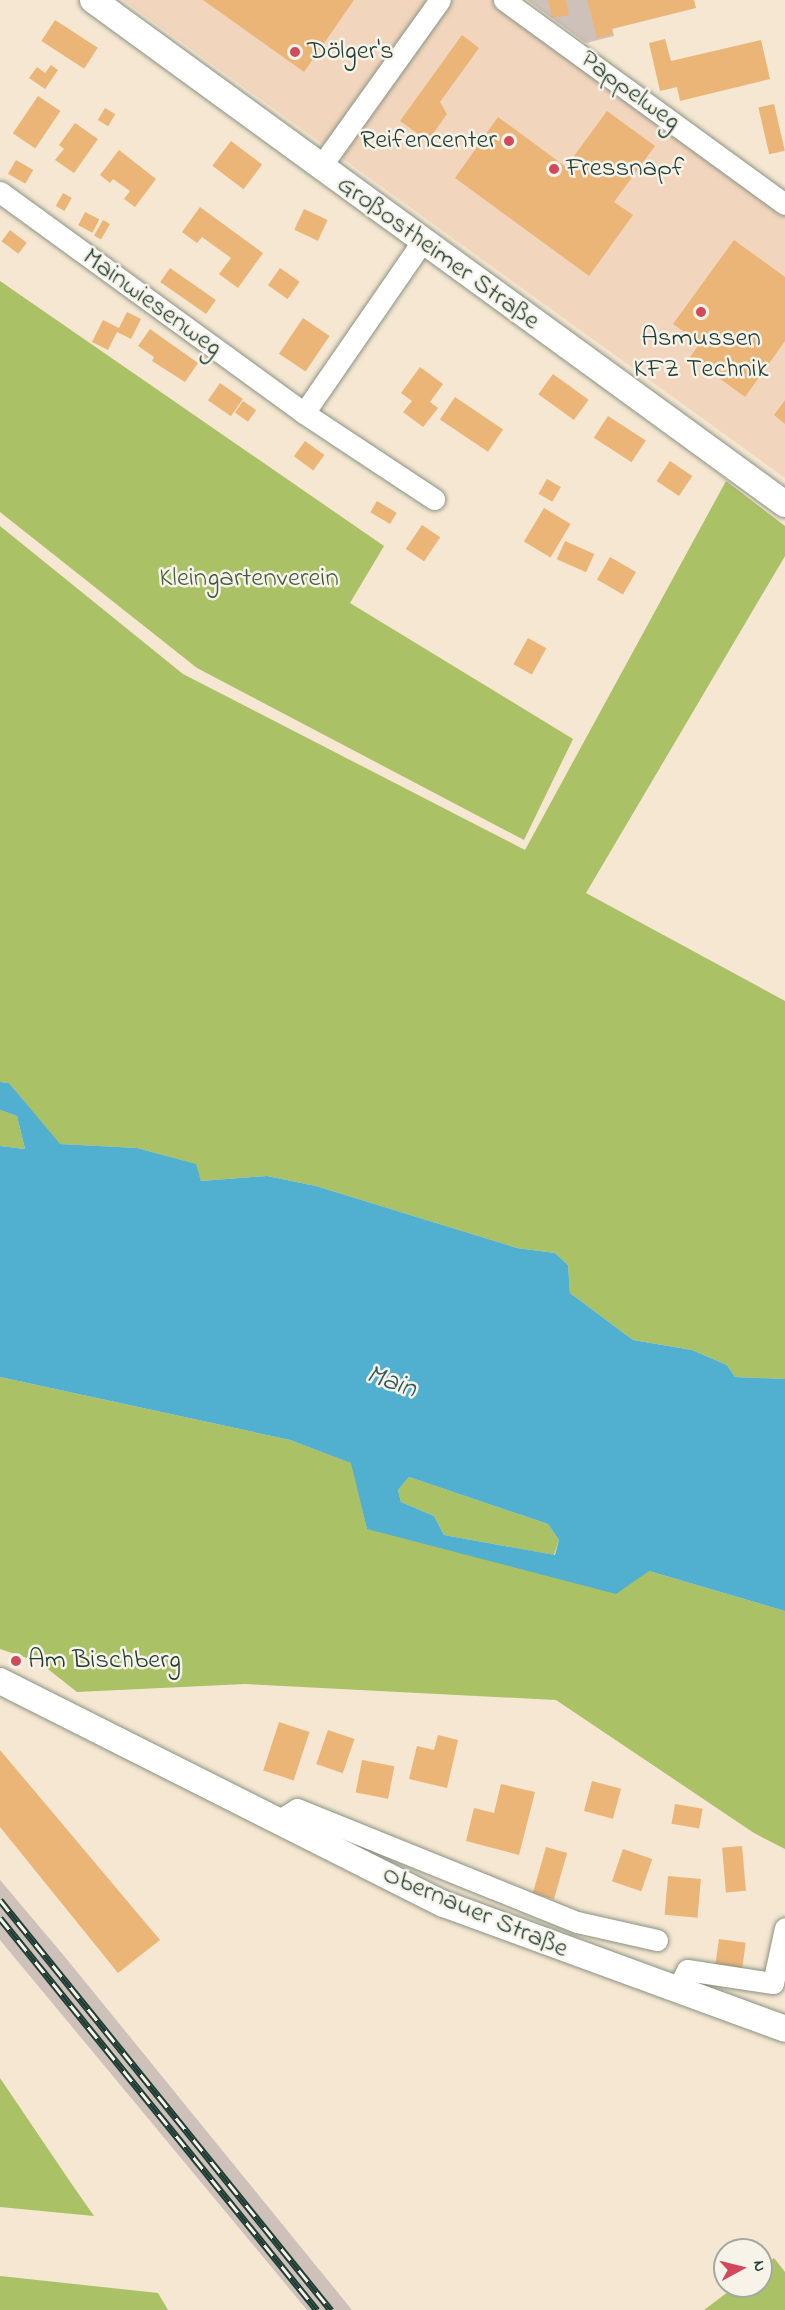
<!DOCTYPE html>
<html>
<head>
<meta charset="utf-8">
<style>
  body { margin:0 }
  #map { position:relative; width:785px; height:2310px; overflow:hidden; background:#f5e7d1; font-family:"Indie Flower",sans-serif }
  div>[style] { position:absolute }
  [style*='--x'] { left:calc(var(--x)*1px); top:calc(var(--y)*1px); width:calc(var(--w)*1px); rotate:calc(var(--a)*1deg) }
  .built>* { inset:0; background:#f1d5bd }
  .industrial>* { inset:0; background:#cec1ba }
  .green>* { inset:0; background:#aac166 }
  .water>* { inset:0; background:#51afd0 }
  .building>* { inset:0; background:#ebb578; transform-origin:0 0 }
  .roads { filter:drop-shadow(0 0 2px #8a9282) drop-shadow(0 0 2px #8a9282) }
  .minor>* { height:21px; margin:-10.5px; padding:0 10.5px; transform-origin:10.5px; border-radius:10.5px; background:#fff }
  .major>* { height:26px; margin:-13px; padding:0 13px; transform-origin:13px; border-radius:13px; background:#fff }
  .rail>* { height:7px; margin-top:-3.5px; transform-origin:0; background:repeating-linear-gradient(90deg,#f7f3e8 0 14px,#1f3d34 0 28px); box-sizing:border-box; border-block:2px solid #1f3d34 }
  .dots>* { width:16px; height:16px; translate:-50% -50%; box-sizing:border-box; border:3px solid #f7f3e8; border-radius:50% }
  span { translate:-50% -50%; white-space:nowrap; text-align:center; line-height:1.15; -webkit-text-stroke:5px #f7f3e8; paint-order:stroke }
  .poi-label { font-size:27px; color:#1f3d34 }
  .left { translate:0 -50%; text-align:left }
  .right { translate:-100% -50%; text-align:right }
  .street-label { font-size:27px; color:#1f3d34 }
  .park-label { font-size:27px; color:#425e40 }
  .water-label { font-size:28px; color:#2c5a5b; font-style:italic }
  .north { position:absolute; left:713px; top:2238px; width:60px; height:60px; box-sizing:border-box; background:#f7f3e8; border:2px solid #a1aaa0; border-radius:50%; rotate:83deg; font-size:16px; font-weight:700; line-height:24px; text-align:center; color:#1f3d34 }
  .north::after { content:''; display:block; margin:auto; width:21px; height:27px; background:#d1495b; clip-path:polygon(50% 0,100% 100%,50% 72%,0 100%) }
</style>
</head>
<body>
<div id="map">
  <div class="built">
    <div style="clip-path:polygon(123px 0,495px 0,785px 213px,785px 478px)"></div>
  </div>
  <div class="industrial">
    <div style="clip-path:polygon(527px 0,605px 0,614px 36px,586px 43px)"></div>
    <div style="clip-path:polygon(0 1880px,65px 1957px,352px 2310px,307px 2310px,0 1940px)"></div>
  </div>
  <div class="green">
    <div style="clip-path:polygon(0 281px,384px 546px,350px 603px,573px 739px,524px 840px,197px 668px,0 512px)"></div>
    <div style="clip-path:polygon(726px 481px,785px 526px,785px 556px,586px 893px,785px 1001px,785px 1379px,735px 1377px,727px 1365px,692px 1350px,633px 1340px,570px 1293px,568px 1265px,555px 1253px,517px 1248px,316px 1186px,267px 1176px,201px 1181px,195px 1164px,137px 1148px,59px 1144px,9px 1083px,0 1082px,0 526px,183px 674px,525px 850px)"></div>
    <div style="clip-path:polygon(0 1110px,17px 1116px,25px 1149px,0 1146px)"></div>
    <div style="clip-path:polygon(0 1377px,290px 1440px,352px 1463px,367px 1529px,649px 1571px,785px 1611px,785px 1849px,754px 1833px,556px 1700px,245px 1684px,77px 1692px,39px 1662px,0 1649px)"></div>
    <div style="clip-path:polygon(409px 1477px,548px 1524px,559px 1540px,554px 1555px,444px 1535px,434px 1516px,401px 1502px,398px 1490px)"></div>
    <div style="clip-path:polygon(0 2078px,71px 2183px,94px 2216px,0 2207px)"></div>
    <div style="clip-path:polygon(774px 2258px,785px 2272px,785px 2310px,704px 2310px,736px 2286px,761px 2286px,761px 2268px)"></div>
    <div style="clip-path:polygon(0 2276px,158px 2293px,168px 2310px,0 2310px)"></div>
  </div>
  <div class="water">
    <div style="clip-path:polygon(evenodd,0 1082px,9px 1083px,60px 1144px,137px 1148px,196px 1164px,201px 1181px,267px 1176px,316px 1186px,517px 1248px,555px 1253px,568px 1265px,570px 1293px,633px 1340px,692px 1350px,727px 1365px,735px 1377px,785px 1379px,785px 1611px,649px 1571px,616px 1594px,367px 1529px,351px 1463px,290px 1440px,0 1377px,0 1146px,25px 1149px,17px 1116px,0 1110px,0 1082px,409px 1477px,548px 1524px,559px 1540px,555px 1555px,444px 1535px,434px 1516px,401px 1502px,398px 1490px,409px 1477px)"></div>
  </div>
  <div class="building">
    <div style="clip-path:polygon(203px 0,354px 0,304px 72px)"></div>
    <div style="clip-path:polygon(548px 0,566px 0,569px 15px,552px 18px)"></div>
    <div style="clip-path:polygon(587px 0,694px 0,696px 8px,612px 29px,613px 34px,597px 38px)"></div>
    <div style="left:55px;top:20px;width:51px;height:25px;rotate:33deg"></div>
    <div style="clip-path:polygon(462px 35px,479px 48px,440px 102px,447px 114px,428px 141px,400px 121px)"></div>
    <div style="clip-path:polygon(665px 39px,671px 61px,761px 40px,770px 79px,680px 101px,677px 87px,660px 91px,649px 43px)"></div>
    <div style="clip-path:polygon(51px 65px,58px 70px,45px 89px,29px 78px,37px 67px,45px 73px)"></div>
    <div style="left:38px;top:96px;width:27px;height:45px;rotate:34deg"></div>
    <div style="left:774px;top:104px;width:48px;height:16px;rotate:77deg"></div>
    <div style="left:105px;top:108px;width:12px;height:14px;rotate:31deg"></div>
    <div style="clip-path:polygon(607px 111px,655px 146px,614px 202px,633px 215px,589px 276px,455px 178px,498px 117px,566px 167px)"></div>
    <div style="clip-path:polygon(75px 123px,98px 139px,74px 173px,55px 160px,64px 149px,59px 145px)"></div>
    <div style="left:231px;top:141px;width:39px;height:31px;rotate:37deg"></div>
    <div style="clip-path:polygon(119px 150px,156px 179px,135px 207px,124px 199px,130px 191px,113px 179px,110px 183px,100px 175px)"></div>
    <div style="left:16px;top:160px;width:20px;height:16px;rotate:30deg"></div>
    <div style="left:63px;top:193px;width:10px;height:15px;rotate:29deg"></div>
    <div style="clip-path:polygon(200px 207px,263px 253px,238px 288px,219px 274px,231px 258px,202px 237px,197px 243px,182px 232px)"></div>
    <div style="left:304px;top:209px;width:26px;height:23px;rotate:25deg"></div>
    <div style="left:85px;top:212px;width:16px;height:15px;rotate:27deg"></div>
    <div style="left:103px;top:220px;width:8px;height:18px;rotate:30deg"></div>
    <div style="left:10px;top:230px;width:21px;height:14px;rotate:37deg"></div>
    <div style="clip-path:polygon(734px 240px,785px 277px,785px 341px,745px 397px,690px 357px,700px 343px,673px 324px)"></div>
    <div style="left:170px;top:268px;width:56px;height:17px;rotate:35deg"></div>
    <div style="left:280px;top:268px;width:24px;height:21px;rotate:35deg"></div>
    <div style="clip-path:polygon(127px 312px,141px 319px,131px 339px,117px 332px,108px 350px,92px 342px,103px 320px,119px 328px)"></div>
    <div style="left:303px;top:318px;width:32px;height:43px;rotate:34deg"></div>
    <div style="clip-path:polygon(150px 329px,198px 363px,185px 382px,152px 361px,154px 357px,138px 346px)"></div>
    <div style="clip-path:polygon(420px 367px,443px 384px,430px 402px,438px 408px,423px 427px,403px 412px,412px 401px,401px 393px)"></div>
    <div style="left:553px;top:374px;width:44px;height:25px;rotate:36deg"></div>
    <div style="left:220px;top:383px;width:28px;height:21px;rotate:35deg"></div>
    <div style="left:455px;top:397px;width:58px;height:27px;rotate:34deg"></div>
    <div style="clip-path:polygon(785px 400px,785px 424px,774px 415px)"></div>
    <div style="left:243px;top:401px;width:16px;height:14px;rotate:35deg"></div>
    <div style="left:608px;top:416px;width:45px;height:26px;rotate:33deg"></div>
    <div style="left:305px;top:441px;width:24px;height:19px;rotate:36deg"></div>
    <div style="left:670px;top:461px;width:27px;height:24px;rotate:34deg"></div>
    <div style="left:547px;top:479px;width:16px;height:17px;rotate:30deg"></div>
    <div style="left:377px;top:501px;width:23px;height:13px;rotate:31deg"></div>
    <div style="left:544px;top:508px;width:31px;height:39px;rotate:31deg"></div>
    <div style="left:422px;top:525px;width:22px;height:29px;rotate:34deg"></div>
    <div style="left:565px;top:541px;width:32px;height:20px;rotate:24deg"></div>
    <div style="left:610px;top:557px;width:30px;height:26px;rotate:30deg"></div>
    <div style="left:528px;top:638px;width:21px;height:30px;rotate:29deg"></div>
    <div style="left:279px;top:1722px;width:32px;height:51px;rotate:18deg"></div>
    <div style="left:328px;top:1730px;width:28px;height:36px;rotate:19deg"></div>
    <div style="clip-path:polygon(438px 1735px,458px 1740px,447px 1788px,409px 1779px,417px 1746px,434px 1750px)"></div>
    <div style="clip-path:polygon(0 1750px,160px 1940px,118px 1973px,0 1827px)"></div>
    <div style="left:362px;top:1760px;width:33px;height:33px;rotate:11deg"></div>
    <div style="left:592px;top:1781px;width:30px;height:31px;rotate:15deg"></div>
    <div style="clip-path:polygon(501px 1784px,535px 1792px,519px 1855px,466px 1841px,474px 1808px,494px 1813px)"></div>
    <div style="left:675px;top:1804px;width:28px;height:20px;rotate:10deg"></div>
    <div style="left:742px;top:1846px;width:45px;height:20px;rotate:85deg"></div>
    <div style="left:546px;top:1847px;width:22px;height:48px;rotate:16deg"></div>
    <div style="left:623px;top:1849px;width:31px;height:34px;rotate:19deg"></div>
    <div style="left:668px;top:1876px;width:33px;height:39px;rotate:5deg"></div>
    <div style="left:719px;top:1939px;width:27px;height:26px;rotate:8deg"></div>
  </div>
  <div class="roads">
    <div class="minor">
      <div style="--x:504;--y:0;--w:347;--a:36"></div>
      <div style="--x:321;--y:166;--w:204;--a:-54.4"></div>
      <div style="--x:0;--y:192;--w:376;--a:36"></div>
      <div style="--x:304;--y:413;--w:156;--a:33.5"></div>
      <div style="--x:304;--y:413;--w:208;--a:-55.4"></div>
      <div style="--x:278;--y:1821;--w:22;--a:-32"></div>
      <div style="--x:297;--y:1809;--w:302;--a:22"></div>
      <div style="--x:577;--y:1922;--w:82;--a:12.7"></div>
      <div style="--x:677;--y:1990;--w:22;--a:-63"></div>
      <div style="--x:687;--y:1970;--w:87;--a:8.6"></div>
      <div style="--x:773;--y:1983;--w:56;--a:-77.7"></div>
    </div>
    <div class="major">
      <div style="--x:93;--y:0;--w:856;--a:36.07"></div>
      <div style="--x:0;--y:1681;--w:497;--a:26.7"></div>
      <div style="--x:444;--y:1904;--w:363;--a:20.1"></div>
    </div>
  </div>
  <div class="rail">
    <div style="--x:0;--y:1900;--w:527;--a:51.09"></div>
    <div style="--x:0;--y:1918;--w:504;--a:51.04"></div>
  </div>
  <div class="dots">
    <div style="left:295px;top:52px;background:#d1495b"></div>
    <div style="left:509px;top:141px;background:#d1495b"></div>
    <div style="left:554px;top:169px;background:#d1495b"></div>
    <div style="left:701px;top:312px;background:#d1495b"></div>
    <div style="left:16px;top:1661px;background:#d1495b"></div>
  </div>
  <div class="poi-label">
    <span class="left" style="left:307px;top:52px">Dölger's</span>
    <span class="right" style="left:497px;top:141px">Reifencenter</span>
    <span class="left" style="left:566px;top:169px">Fressnapf</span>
    <span style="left:701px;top:354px">Asmussen<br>KFZ Technik</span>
    <span class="left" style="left:28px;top:1661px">Am Bischberg</span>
  </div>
  <div class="street-label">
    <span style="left:630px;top:91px;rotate:36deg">Pappelweg</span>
    <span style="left:438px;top:253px;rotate:36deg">Großostheimer Straße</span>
    <span style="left:152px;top:303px;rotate:36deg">Mainwiesenweg</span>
    <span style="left:475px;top:1912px;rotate:23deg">Obernauer Straße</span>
  </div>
  <div class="park-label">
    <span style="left:249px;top:579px">Kleingartenverein</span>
  </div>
  <div class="water-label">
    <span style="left:391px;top:1383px;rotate:19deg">Main</span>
  </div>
  <div class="north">N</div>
</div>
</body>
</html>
